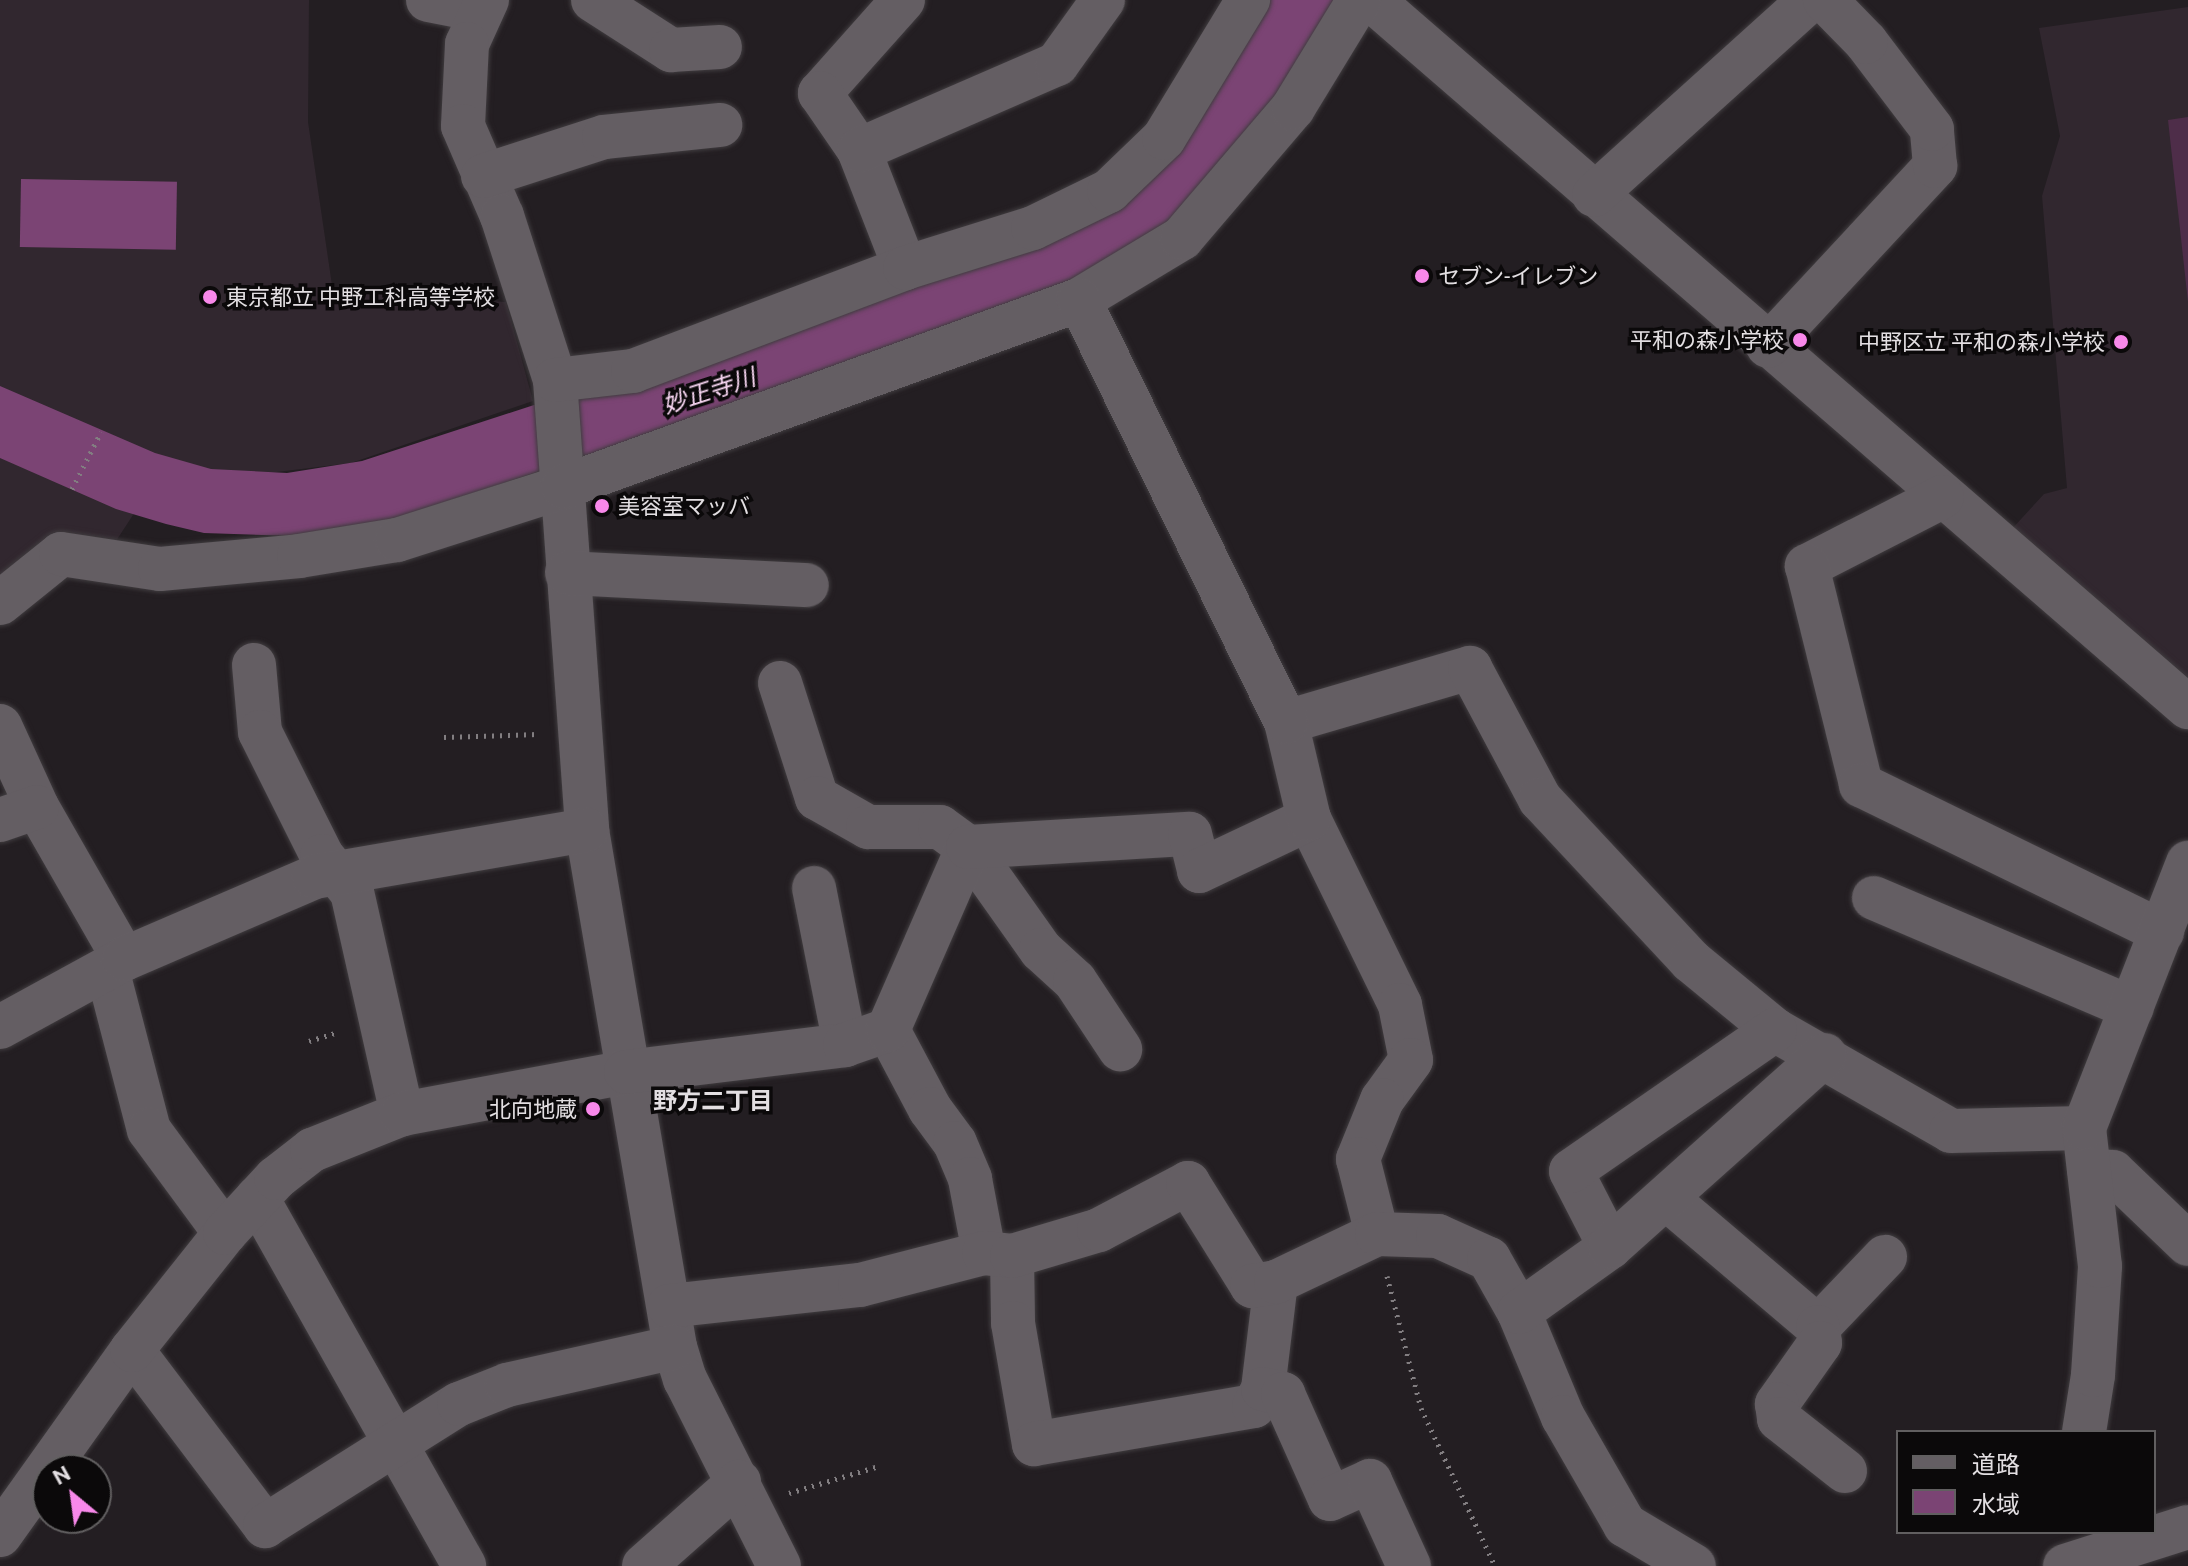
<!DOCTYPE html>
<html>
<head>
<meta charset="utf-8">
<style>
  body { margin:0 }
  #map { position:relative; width:2188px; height:1566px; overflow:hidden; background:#231e22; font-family:Ubuntu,"Noto Sans JP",sans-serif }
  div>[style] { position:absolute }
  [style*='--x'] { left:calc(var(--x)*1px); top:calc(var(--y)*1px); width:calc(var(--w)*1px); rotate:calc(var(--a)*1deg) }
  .built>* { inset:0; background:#31272f }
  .green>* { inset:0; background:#4e2d49 }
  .water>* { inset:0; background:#7b4474; transform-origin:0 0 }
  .path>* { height:5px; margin-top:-2.5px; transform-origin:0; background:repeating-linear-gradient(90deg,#827e81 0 2px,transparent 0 8px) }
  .roads { filter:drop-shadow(0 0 2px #403c3f) drop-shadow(0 0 2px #403c3f) }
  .minor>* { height:44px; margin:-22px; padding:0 22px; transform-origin:22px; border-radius:22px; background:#645e63 }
  .dots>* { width:22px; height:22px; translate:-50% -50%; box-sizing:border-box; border:4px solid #0b090a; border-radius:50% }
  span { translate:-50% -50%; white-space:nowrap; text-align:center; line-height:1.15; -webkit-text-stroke:7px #0b090a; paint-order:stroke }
  .poi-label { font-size:22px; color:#e3dfe2 }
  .left { translate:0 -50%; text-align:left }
  .right { translate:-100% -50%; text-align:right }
  .water-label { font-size:24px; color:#f9d7f3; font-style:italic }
  .neighbourhood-label { font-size:24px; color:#e3dfe2; font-weight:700 }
  .legend { position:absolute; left:1896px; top:1430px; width:260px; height:104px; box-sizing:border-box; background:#0b090a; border:2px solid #615f60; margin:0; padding:10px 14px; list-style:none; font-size:24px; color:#e3dfe2 }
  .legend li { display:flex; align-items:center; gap:16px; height:40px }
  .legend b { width:40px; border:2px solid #615f60 }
  .north { position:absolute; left:32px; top:1454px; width:80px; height:80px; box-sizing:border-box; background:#0b090a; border:2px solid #615f60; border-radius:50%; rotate:331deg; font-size:22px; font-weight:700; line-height:32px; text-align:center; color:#e3dfe2 }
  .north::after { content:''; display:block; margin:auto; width:28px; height:36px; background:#f888ea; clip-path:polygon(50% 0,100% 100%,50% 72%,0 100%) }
</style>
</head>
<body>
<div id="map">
  <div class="built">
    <div style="clip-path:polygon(0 0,309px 0,308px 122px,333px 292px,506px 302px,533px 401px,351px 463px,243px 476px,165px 466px,116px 541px,0 585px)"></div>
    <div style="clip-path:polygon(2188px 7px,2188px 683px,2011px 530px,2044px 494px,2067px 488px,2042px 196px,2060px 136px,2039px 28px)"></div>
  </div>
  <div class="green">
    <div style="clip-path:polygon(2188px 117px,2188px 302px,2168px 120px)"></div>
  </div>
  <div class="water">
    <div style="clip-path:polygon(1268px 0,1341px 0,1211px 194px,1068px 299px,381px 523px,295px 536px,204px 533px,166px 524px,116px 509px,0 458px,0 386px,155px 453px,211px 469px,287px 473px,362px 461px,1037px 241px)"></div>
    <div style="left:21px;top:179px;width:156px;height:68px;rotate:1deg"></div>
  </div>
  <div class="path">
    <div style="--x:72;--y:489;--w:64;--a:-63"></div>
    <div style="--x:444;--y:737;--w:94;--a:-1.8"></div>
    <div style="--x:309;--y:1041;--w:31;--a:-17"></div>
    <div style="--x:1387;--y:1276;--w:136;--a:75.6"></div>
    <div style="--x:1421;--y:1408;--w:174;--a:64.9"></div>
    <div style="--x:789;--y:1493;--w:94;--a:-16.7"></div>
  </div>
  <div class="roads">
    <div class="minor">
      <div style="--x:428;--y:0;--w:53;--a:10.9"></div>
      <div style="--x:487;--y:0;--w:48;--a:114.4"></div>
      <div style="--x:467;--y:44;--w:82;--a:92.8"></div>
      <div style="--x:463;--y:126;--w:98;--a:66.6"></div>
      <div style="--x:502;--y:216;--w:172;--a:72.1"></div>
      <div style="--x:555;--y:380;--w:451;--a:85.9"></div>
      <div style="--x:587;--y:830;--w:524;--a:80.34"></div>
      <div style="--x:675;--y:1347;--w:34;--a:73"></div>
      <div style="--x:685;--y:1379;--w:209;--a:63.3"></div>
      <div style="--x:593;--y:0;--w:93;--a:32.7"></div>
      <div style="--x:671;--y:50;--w:49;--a:-3.5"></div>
      <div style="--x:903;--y:0;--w:125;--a:131.7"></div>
      <div style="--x:820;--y:93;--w:69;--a:55.6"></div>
      <div style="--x:859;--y:150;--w:127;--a:68.7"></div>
      <div style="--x:1372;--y:0;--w:1080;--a:40.91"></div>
      <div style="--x:859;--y:150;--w:216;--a:-23.5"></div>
      <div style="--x:1057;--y:64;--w:79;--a:-54.3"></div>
      <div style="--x:483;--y:176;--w:127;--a:-17.9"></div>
      <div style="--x:604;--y:137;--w:117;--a:-5.9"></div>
      <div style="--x:1594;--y:195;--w:291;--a:-42.1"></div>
      <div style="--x:1768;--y:346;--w:246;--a:-47.1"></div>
      <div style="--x:1935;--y:166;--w:37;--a:-95"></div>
      <div style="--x:1932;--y:129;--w:109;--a:-127.2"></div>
      <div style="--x:1866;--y:42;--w:59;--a:-134.3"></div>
      <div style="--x:555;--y:380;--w:79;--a:-6.6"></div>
      <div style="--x:633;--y:371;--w:291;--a:-20.7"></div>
      <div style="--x:905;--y:268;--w:134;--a:-17.4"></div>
      <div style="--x:1033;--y:228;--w:85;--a:-26"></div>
      <div style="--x:1109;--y:191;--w:76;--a:-43.9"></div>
      <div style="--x:1164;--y:138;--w:162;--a:-58.7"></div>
      <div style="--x:1942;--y:497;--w:152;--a:152.9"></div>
      <div style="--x:1807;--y:566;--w:226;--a:76.1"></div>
      <div style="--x:1861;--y:785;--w:335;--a:26"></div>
      <div style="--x:567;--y:573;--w:240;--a:2.9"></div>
      <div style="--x:0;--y:603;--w:78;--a:-38.8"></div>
      <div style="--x:61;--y:554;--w:100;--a:8.6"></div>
      <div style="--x:160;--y:569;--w:140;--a:-5.3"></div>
      <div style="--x:299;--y:556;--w:99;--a:-9.3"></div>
      <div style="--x:397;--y:540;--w:174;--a:-17.7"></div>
      <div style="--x:563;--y:487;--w:549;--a:-19.92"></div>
      <div style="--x:1079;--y:300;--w:120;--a:-31"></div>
      <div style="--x:1182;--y:238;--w:171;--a:-49.5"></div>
      <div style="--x:1293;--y:108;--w:127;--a:-58.6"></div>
      <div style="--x:254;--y:665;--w:67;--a:84.9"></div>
      <div style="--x:260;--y:732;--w:139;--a:63.4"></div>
      <div style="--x:322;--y:856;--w:47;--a:50.2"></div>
      <div style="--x:352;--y:892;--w:228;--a:77.3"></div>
      <div style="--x:780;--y:683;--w:121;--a:72.2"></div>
      <div style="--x:817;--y:798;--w:59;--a:29.6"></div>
      <div style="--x:868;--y:827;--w:72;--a:0"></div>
      <div style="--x:940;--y:827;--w:34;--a:36"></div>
      <div style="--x:968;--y:847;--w:126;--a:54.7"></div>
      <div style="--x:1041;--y:950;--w:46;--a:42.4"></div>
      <div style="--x:1075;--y:981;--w:82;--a:56.5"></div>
      <div style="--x:1286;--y:722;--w:192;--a:-16.4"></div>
      <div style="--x:1470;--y:668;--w:149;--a:61.9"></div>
      <div style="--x:1540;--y:799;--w:221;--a:47"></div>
      <div style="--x:1691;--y:961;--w:109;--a:39.4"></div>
      <div style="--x:1775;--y:1030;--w:203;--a:29.8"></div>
      <div style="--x:1951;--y:1131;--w:133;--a:-1.3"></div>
      <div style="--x:0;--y:726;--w:89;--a:65.4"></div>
      <div style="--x:37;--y:807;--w:175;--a:60.2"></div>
      <div style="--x:1309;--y:819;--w:207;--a:63.9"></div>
      <div style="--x:1400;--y:1005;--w:56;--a:78.7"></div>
      <div style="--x:1411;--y:1060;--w:49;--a:125.9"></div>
      <div style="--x:1382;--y:1100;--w:64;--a:112.1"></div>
      <div style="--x:1358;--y:1159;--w:77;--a:75.8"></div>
      <div style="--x:0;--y:820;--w:39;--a:-19"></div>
      <div style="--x:814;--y:888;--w:160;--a:78.8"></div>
      <div style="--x:1874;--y:898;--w:280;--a:23.1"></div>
      <div style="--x:107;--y:969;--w:166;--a:75.4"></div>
      <div style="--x:149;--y:1130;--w:128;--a:53.6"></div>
      <div style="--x:0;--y:1027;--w:141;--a:-28.7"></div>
      <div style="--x:124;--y:959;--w:207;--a:-23.3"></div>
      <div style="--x:314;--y:877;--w:277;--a:-9.8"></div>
      <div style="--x:888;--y:1030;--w:89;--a:62"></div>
      <div style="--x:930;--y:1109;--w:42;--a:53.7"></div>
      <div style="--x:955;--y:1143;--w:39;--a:67"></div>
      <div style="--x:970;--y:1179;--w:75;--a:79.3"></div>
      <div style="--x:2089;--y:1170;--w:24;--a:5"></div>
      <div style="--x:2113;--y:1172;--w:104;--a:43.8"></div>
      <div style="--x:257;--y:1198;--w:422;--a:60.6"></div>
      <div style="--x:1666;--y:1198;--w:199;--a:40.3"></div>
      <div style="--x:1818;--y:1327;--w:97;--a:-46.3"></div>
      <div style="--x:1610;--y:1247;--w:85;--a:-117.2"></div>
      <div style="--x:1571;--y:1171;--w:248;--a:-34.7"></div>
      <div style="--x:1012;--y:1256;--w:67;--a:89.1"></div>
      <div style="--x:1013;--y:1323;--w:123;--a:80.2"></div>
      <div style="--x:1034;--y:1444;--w:223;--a:-9.8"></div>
      <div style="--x:1254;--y:1406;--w:19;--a:-62"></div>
      <div style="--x:1263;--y:1389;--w:108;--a:-83.1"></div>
      <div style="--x:669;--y:1306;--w:192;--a:-6.3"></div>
      <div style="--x:860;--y:1285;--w:128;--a:-14.5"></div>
      <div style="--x:984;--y:1253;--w:28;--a:6"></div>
      <div style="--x:1012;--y:1256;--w:91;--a:-16.6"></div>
      <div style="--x:1099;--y:1230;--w:101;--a:-27.8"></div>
      <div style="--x:1188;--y:1183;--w:121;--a:58.1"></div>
      <div style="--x:1252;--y:1286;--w:24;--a:-9"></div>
      <div style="--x:1276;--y:1282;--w:112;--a:-25.4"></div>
      <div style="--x:1377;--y:1234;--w:61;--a:1.9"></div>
      <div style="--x:1438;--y:1236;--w:56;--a:24.3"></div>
      <div style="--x:1489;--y:1259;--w:61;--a:60.5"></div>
      <div style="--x:1519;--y:1312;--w:114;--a:67.3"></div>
      <div style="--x:1563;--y:1417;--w:125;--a:60.1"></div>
      <div style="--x:1625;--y:1525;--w:80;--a:30.7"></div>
      <div style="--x:1519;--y:1312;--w:112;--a:-35.5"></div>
      <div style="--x:1610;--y:1247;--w:288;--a:-41.8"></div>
      <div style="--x:1818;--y:1327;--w:16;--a:83"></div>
      <div style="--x:1820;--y:1343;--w:75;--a:125.2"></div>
      <div style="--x:1777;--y:1404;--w:15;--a:82"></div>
      <div style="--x:1779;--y:1419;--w:84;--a:38.2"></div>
      <div style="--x:132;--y:1350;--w:221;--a:52.9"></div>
      <div style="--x:265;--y:1526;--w:229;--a:-32.2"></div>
      <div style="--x:459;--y:1404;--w:52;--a:-21.6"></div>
      <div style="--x:507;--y:1385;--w:172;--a:-12.7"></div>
      <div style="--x:1263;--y:1389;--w:21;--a:14"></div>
      <div style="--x:1283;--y:1394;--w:115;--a:65.9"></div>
      <div style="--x:1330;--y:1499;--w:44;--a:-24.2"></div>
      <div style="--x:1370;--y:1481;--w:94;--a:65.4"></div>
      <div style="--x:2084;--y:1432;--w:58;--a:-81"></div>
      <div style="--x:2093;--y:1375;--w:109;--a:-86.3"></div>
      <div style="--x:2100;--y:1266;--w:139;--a:-96.6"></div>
      <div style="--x:2084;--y:1128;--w:285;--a:-68.6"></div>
      <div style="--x:0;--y:1535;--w:227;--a:-54.5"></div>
      <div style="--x:132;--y:1350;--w:149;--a:-51.5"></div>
      <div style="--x:225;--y:1233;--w:75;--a:-47.2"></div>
      <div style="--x:276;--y:1178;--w:46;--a:-37.9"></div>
      <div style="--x:312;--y:1150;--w:97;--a:-21.8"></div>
      <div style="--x:402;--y:1114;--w:228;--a:-10.6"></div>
      <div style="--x:626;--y:1072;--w:221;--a:-7"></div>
      <div style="--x:845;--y:1045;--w:46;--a:-19.2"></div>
      <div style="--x:888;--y:1030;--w:200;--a:-66.4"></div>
      <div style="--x:968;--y:847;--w:222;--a:-3.4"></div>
      <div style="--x:1190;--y:834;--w:38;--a:76"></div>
      <div style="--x:1199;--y:871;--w:122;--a:-25.3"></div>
      <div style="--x:1309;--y:819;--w:100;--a:-103.3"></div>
      <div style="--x:1286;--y:722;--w:470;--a:-116.1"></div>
      <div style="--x:644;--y:1566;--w:127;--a:-41.5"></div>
      <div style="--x:2065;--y:1566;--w:129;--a:-17.6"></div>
    </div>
  </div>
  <div class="dots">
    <div style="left:1422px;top:276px;background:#f888ea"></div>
    <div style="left:210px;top:297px;background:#f888ea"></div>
    <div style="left:1800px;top:340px;background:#f888ea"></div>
    <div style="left:2121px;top:342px;background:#f888ea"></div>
    <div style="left:602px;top:506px;background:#f888ea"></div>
    <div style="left:593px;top:1109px;background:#f888ea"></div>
  </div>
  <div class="poi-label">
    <span class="left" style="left:1438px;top:276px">セブン-イレブン</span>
    <span class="left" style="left:226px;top:297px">東京都立 中野工科高等学校</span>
    <span class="right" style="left:1784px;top:340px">平和の森小学校</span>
    <span class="right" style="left:2105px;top:342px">中野区立 平和の森小学校</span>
    <span class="left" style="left:618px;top:506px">美容室マッバ</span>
    <span class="right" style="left:577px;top:1109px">北向地蔵</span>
  </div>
  <div class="water-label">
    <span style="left:709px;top:391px;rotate:-18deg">妙正寺川</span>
  </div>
  <div class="neighbourhood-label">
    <span style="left:713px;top:1101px">野方二丁目</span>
  </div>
  <ul class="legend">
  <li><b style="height:10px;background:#645e63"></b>道路</li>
  <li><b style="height:22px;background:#7b4474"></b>水域</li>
  </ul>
  <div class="north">N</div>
</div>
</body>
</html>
